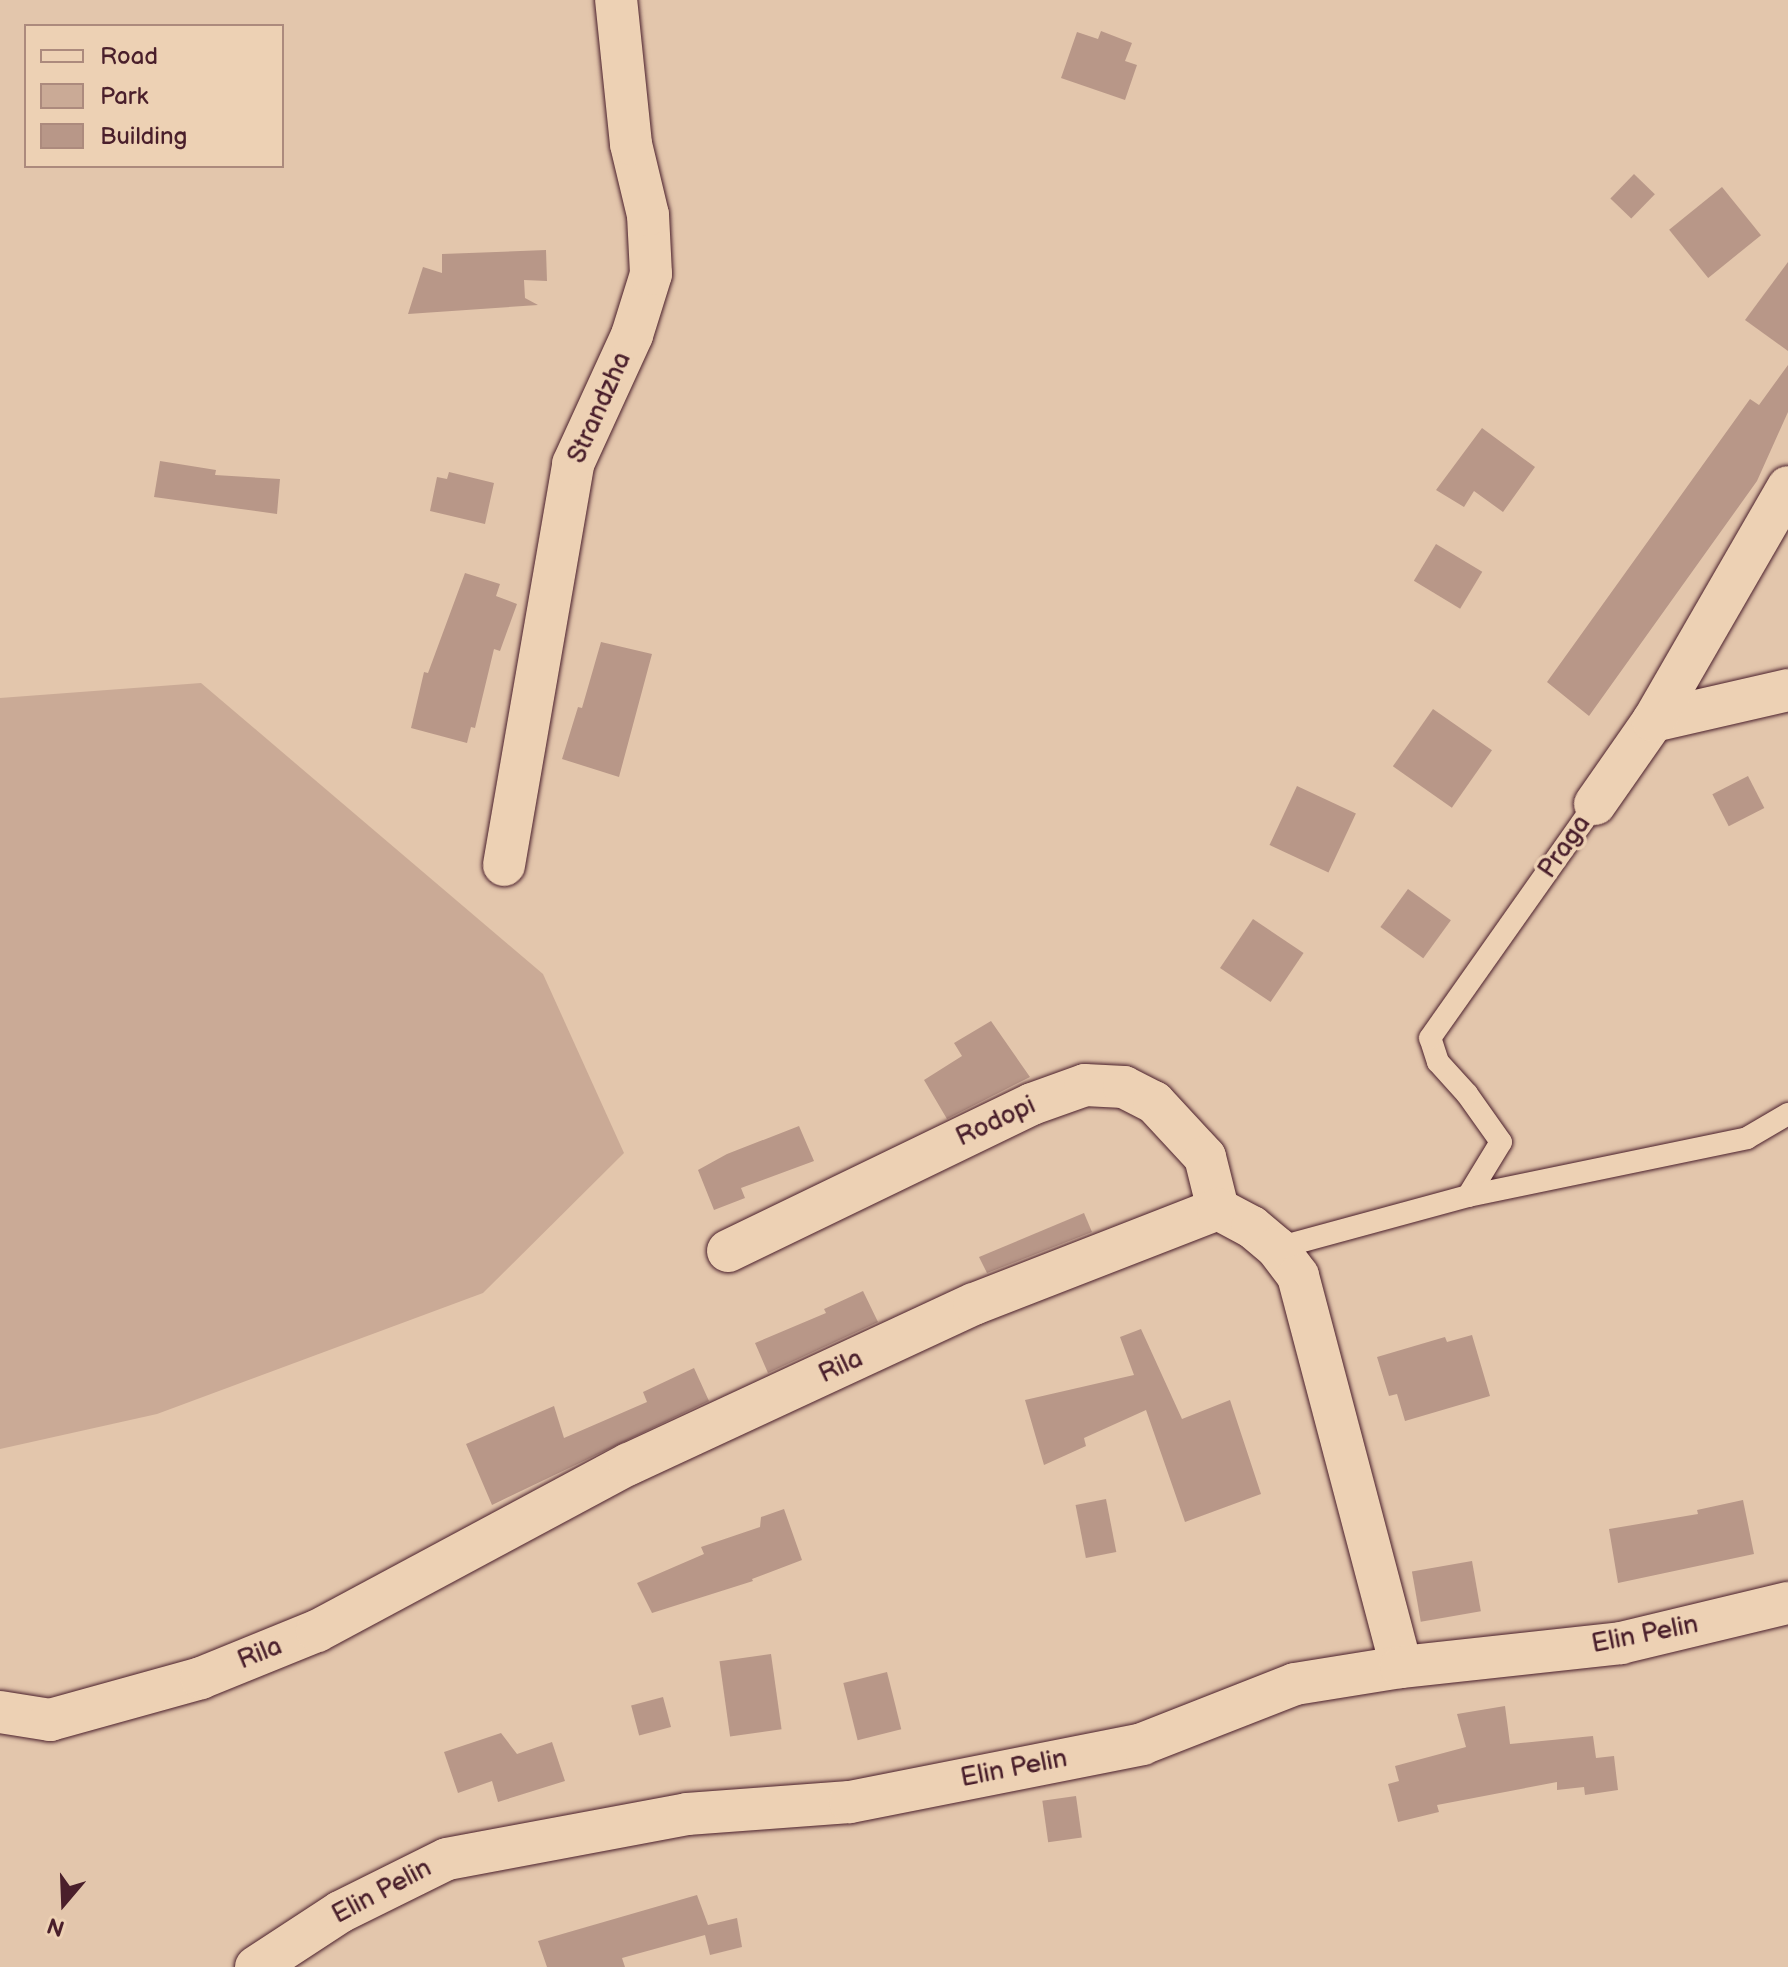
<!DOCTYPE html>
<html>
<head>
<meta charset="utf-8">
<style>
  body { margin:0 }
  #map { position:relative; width:1788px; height:1967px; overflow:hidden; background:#e3c6ac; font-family:"Balsamiq Sans",sans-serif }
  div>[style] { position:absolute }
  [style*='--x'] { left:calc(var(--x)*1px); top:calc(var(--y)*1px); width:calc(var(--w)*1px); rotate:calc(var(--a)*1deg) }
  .green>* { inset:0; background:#caaa96 }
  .building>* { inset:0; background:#b89788; transform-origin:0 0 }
  .roads { filter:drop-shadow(0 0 2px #4a1f2b) drop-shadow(0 0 2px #4a1f2b) }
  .service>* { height:22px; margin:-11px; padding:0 11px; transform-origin:11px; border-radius:11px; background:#edd1b4 }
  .minor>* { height:42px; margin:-21px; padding:0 21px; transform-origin:21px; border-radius:21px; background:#edd1b4 }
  span { translate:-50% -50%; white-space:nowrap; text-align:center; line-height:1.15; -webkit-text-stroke:7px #edd1b4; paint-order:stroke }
  .street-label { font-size:26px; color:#4a1f2b }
  .legend { position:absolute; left:24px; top:24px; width:260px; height:144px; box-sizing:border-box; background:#edd1b4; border:2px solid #ac8a7d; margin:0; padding:10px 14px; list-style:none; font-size:24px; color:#4a1f2b }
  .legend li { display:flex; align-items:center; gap:16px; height:40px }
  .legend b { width:40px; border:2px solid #ac8a7d }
  .north { position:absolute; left:24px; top:1863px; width:80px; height:80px; -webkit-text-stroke:6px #edd1b4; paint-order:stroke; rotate:199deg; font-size:22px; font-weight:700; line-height:32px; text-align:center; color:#4a1f2b }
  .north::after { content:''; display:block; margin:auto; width:28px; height:36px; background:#4a1f2b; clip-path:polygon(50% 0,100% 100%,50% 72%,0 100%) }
</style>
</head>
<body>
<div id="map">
  <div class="green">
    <div style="clip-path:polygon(201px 683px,543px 974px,624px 1153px,483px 1293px,157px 1414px,0 1449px,0 698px)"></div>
  </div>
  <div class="building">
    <div style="clip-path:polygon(1101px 31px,1132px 43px,1125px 61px,1137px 65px,1125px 100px,1061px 78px,1077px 32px,1098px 39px)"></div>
    <div style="left:1634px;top:174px;width:29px;height:34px;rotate:44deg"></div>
    <div style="left:1722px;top:187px;width:62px;height:68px;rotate:51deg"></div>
    <div style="clip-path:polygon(546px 250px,547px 281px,524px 280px,525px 298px,538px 305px,408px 314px,423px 267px,442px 273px,442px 254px)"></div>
    <div style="clip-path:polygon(1788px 262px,1788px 351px,1745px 320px)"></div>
    <div style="clip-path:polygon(1788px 365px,1788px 412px,1757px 481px,1589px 716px,1547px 682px,1750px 399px,1759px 405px)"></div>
    <div style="clip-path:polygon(1482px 428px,1535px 467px,1503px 512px,1474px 491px,1464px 507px,1436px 490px)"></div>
    <div style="clip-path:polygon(160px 461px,216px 470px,215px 475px,280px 479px,277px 514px,154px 497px)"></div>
    <div style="clip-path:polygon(449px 472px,494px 483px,485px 524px,430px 511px,437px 477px,447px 479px)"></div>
    <div style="left:1436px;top:544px;width:54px;height:43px;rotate:31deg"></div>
    <div style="clip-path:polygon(465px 573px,500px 584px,496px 596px,517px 604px,500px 651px,494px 649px,475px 728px,471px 727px,467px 743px,411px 728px,424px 672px,428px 673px)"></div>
    <div style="clip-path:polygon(601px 642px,652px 654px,619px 777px,562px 759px,578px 707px,582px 708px)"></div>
    <div style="left:1433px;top:709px;width:72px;height:70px;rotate:35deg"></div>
    <div style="left:1748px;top:776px;width:36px;height:40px;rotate:63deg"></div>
    <div style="left:1297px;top:786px;width:65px;height:65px;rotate:25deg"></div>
    <div style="left:1408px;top:889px;width:53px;height:47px;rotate:36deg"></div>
    <div style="left:1253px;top:919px;width:61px;height:59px;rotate:34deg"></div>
    <div style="clip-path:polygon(991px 1021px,1030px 1077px,947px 1119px,924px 1080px,962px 1056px,954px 1043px)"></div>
    <div style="clip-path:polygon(799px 1126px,814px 1161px,741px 1188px,745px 1198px,714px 1210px,698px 1170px,727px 1154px)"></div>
    <div style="clip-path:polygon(1084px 1213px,1092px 1232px,987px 1273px,979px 1257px)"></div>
    <div style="clip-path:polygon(863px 1291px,878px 1322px,768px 1373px,755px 1343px,826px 1313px,824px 1309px)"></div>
    <div style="clip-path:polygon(1141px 1329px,1182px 1419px,1230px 1400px,1261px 1494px,1185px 1522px,1146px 1410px,1084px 1438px,1086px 1446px,1044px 1465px,1025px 1400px,1134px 1375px,1120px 1337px)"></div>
    <div style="clip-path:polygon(1472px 1335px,1490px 1396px,1405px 1421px,1397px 1394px,1389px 1396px,1377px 1357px,1445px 1337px,1447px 1342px)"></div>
    <div style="clip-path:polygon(694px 1368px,709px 1401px,492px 1505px,466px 1444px,554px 1406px,564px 1438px,647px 1402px,643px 1392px)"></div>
    <div style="left:1106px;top:1499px;width:54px;height:31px;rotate:79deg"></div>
    <div style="clip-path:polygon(1743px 1500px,1754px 1554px,1618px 1583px,1609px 1529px,1698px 1514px,1697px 1510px)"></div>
    <div style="clip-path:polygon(784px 1509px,802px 1560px,752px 1579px,753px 1581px,652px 1613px,637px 1583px,704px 1554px,701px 1547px,760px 1527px,761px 1517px)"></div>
    <div style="left:1472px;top:1561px;width:51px;height:61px;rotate:80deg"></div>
    <div style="left:771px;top:1654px;width:76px;height:52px;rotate:82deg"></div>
    <div style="left:887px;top:1672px;width:59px;height:45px;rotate:76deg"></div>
    <div style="left:663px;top:1697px;width:31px;height:33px;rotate:75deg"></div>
    <div style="clip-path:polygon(1505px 1706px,1510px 1744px,1593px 1736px,1596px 1758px,1614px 1756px,1618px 1790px,1585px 1795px,1584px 1787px,1557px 1790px,1557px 1782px,1437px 1805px,1439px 1812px,1398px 1822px,1388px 1784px,1399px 1781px,1395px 1766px,1466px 1747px,1457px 1714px)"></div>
    <div style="clip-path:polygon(501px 1733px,517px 1754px,552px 1742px,565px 1781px,498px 1802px,492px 1781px,458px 1793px,444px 1752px)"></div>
    <div style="left:1076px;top:1796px;width:42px;height:34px;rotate:82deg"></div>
    <div style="clip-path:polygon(697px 1895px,708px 1925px,737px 1918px,742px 1947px,710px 1955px,705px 1935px,622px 1958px,625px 1967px,547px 1967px,538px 1941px)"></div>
  </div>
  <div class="roads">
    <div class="service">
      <div style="--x:1468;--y:1196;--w:63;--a:-58.6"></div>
      <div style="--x:1501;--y:1142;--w:59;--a:-125.3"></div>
      <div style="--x:1467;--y:1094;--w:43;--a:-132.2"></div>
      <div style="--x:1438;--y:1062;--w:25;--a:-108"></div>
      <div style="--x:1430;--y:1038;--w:286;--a:-54.8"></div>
      <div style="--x:1277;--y:1248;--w:198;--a:-15.2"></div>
      <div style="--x:1468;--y:1196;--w:285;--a:-11.7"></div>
      <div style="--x:1747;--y:1138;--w:48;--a:-30.3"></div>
    </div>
    <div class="minor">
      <div style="--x:1653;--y:721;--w:139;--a:-12.9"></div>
      <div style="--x:1595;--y:804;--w:101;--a:-55.1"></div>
      <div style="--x:1653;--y:721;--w:270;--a:-60"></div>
      <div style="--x:504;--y:865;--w:407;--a:-80.2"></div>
      <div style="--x:573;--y:464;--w:142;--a:-65.4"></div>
      <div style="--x:632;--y:335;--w:64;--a:-72.7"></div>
      <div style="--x:651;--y:274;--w:59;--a:-92.9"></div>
      <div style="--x:648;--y:215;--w:73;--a:-103.5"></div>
      <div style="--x:631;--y:144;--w:145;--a:-95.9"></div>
      <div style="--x:728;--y:1251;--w:338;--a:-25.8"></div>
      <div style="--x:1032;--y:1104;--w:56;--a:-19.7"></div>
      <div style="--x:1085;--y:1085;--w:39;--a:3"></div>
      <div style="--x:1124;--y:1087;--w:34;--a:27"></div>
      <div style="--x:1154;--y:1102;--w:75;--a:47.2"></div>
      <div style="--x:1205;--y:1157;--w:54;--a:76"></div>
      <div style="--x:0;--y:1712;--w:51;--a:9.1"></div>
      <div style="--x:50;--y:1720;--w:157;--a:-15.5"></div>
      <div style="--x:201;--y:1678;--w:125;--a:-22.1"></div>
      <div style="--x:317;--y:1631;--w:354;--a:-28.2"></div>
      <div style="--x:629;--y:1464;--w:380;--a:-24.9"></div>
      <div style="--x:974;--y:1304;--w:262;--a:-21.3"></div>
      <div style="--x:1218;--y:1209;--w:38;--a:28"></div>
      <div style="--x:1252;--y:1227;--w:33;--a:40"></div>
      <div style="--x:1277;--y:1248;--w:35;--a:53"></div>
      <div style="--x:1298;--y:1276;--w:404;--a:75.2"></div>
      <div style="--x:256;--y:1967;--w:100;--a:-33.2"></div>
      <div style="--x:340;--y:1912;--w:119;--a:-26.4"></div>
      <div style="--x:447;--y:1859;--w:244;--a:-10.6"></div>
      <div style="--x:687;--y:1814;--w:163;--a:-4.2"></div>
      <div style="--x:850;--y:1802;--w:298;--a:-11.2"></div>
      <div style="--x:1142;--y:1744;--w:164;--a:-21.4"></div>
      <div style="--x:1295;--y:1684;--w:107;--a:-9.1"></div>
      <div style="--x:1401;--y:1667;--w:221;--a:-6.2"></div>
      <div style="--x:1621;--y:1643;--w:172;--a:-13.5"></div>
    </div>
  </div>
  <div class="street-label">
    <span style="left:600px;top:408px;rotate:-66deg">Strandzha</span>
    <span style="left:1565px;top:847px;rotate:-55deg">Praga</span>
    <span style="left:996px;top:1122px;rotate:-25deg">Rodopi</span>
    <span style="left:841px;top:1367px;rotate:-25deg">Rila</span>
    <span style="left:1645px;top:1635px;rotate:-11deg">Elin Pelin</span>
    <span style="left:260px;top:1654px;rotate:-22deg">Rila</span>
    <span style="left:1014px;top:1769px;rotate:-11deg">Elin Pelin</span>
    <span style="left:382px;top:1892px;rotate:-28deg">Elin Pelin</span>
  </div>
  <ul class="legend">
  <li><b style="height:10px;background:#edd1b4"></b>Road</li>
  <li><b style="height:22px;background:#caaa96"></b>Park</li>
  <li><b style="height:22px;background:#b89788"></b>Building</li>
  </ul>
  <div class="north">N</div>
</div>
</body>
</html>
